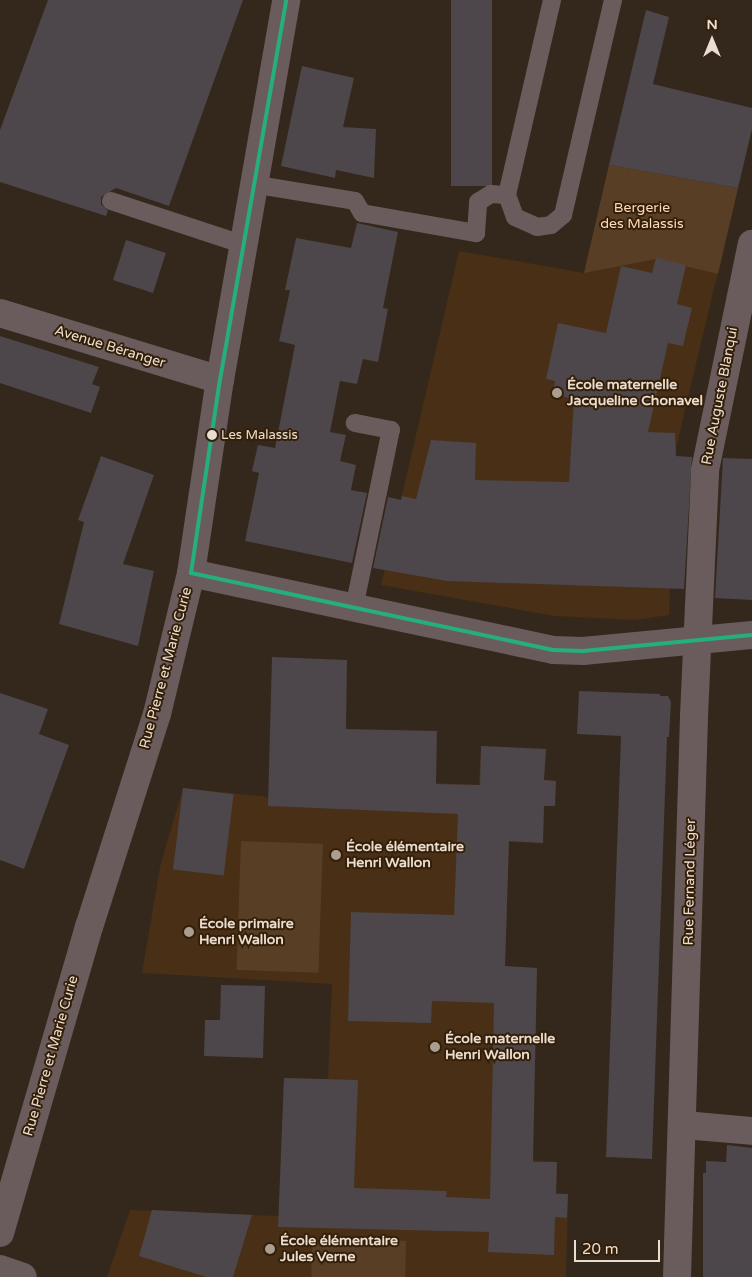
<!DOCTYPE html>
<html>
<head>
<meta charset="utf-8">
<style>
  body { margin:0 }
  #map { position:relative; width:752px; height:1277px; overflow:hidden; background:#34281c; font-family:"Varela Round",sans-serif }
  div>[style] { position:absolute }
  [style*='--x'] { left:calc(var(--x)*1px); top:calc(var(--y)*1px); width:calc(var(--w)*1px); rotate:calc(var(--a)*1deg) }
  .built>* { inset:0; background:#482f15 }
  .green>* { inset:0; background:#583e25; transform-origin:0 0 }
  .building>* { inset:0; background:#4d464a; transform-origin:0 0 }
  .service>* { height:18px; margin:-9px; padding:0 9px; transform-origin:9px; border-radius:9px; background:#6a5c5d }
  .minor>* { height:28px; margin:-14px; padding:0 14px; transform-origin:14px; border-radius:14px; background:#6a5c5d }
  .bus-1>* { height:4px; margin:-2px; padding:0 2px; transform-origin:2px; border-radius:2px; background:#26ae7e }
  .dots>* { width:14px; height:14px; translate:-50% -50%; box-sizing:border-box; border:2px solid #331e08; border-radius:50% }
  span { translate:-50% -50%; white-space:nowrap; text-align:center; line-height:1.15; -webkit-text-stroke:4px #331e08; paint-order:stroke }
  .bus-label { font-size:13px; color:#ebddd0 }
  .left { translate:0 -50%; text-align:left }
  .park-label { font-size:14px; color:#fed9b8 }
  .street-label { font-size:14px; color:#ebddd0 }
  .poi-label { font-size:14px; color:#ebddd0; font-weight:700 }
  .north { position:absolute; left:687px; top:15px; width:50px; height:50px; -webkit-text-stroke:4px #331e08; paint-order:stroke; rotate:0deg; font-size:14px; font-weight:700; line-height:20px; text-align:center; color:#ebddd0 }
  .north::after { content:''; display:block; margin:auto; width:18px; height:22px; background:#ebddd0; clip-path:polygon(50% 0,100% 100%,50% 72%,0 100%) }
  .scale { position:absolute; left:574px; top:1240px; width:86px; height:22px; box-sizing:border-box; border:2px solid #ebddd0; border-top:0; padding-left:6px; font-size:15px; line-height:18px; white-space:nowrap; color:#ebddd0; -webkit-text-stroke:4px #331e08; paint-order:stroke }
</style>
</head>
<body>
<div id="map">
  <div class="built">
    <div style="clip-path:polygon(609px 165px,738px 188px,676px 448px,669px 615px,634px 620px,555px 616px,381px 585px,459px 251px,584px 273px)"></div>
    <div style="clip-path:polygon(481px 746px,546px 749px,544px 780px,556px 781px,555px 806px,544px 806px,543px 843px,509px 842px,505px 966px,537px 968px,532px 1160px,557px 1162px,556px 1193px,568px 1194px,566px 1277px,107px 1277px,130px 1210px,279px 1216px,284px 1078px,328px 1079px,332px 984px,142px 973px,160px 867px,183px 788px,269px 797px,436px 783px,479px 785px)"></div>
  </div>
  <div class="green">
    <div style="clip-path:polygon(609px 165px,738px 188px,718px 274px,656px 259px,584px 273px)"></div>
    <div style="left:241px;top:841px;width:82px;height:129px;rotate:2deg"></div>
    <div style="left:312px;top:1239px;width:94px;height:38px;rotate:1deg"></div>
  </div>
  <div class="building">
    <div style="clip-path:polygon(48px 0,243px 0,169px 206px,116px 188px,101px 197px,101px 204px,108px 211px,106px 216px,0 182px,0 130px)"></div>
    <div style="left:451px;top:0;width:41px;height:186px"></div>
    <div style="clip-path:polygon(646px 10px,669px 17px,653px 84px,752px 108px,752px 129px,738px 188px,609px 165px)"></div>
    <div style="clip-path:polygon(302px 66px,354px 78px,343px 127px,376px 129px,374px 178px,336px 170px,335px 178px,281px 166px)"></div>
    <div style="clip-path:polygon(357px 223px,398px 232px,383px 308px,388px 309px,378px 362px,363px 359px,357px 384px,340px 381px,330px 432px,346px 435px,340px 461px,356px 465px,351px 490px,367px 493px,352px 563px,245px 541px,259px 473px,252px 471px,258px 445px,275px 448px,295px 345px,279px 341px,290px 290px,285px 290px,296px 238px,351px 248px)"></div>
    <div style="left:126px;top:240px;width:42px;height:42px;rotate:18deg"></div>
    <div style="clip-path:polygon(656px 258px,686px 265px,677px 304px,692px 308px,683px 346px,668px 343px,648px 432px,675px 433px,676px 456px,692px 457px,684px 589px,447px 581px,373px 568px,388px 497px,401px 500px,402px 496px,416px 499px,431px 440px,476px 443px,475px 480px,569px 482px,574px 399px,552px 394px,555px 381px,546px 379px,558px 323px,606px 333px,621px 266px,652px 273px)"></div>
    <div style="clip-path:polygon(0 336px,99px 367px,92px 384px,100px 387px,91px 413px,0 383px)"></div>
    <div style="clip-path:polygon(101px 456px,154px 475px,123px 564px,154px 571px,138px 646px,59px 624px,84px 522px,78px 520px)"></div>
    <div style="clip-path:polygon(723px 458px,752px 459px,752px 600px,715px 598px)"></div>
    <div style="clip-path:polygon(272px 657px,347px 660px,346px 729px,437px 731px,436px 784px,480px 785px,481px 746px,546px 749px,544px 780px,556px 781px,555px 806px,544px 806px,543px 843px,509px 841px,505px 966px,537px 968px,533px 1162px,557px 1162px,556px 1194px,568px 1194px,567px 1218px,555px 1217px,554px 1255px,488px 1252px,489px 1232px,278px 1227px,284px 1078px,358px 1080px,354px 1188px,447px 1191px,446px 1197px,490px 1199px,494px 1003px,432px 1001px,431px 1023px,348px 1021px,351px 912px,454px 915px,458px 814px,268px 806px)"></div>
    <div style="clip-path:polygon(579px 691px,660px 694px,660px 696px,668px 696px,671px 702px,669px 737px,667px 737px,652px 1159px,606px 1157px,621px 736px,577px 734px)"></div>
    <div style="clip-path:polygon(0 693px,48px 709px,39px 734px,69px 745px,24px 869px,0 860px)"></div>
    <div style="left:183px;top:788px;width:51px;height:82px;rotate:7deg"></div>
    <div style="clip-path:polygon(221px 985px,265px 986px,263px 1058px,204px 1056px,205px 1020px,220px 1020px)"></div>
    <div style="clip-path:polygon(727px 1145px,752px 1148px,752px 1277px,703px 1277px,703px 1173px,706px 1173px,706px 1161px,726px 1162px)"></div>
    <div style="clip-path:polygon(152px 1210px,252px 1215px,233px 1277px,206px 1277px,139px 1256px)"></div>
  </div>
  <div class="service">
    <div style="--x:252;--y:184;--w:104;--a:9.4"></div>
    <div style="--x:355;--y:201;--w:14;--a:60"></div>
    <div style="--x:362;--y:213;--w:116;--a:10"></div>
    <div style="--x:476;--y:233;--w:31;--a:-86"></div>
    <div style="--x:478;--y:202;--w:15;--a:-32"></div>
    <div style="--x:491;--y:194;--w:16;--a:4"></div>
    <div style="--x:507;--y:195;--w:23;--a:70"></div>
    <div style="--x:515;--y:217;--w:24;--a:24"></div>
    <div style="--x:537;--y:227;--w:14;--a:-8"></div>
    <div style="--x:551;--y:225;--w:16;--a:-40"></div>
    <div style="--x:563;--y:215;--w:221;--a:-76.9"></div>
    <div style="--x:507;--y:195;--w:200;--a:-77"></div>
    <div style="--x:111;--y:201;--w:138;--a:18.2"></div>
    <div style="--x:354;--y:608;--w:182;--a:-78.3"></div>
    <div style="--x:391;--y:430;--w:37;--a:-169"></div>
  </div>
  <div class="minor">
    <div style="--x:0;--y:313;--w:230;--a:16.9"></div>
    <div style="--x:191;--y:573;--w:370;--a:12"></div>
    <div style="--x:553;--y:650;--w:30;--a:2"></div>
    <div style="--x:583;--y:651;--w:170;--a:-5.4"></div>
    <div style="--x:684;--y:1125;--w:68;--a:5"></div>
    <div style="--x:0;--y:1233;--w:319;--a:-73.8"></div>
    <div style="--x:89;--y:927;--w:224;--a:-72.3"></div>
    <div style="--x:157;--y:714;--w:145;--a:-76.4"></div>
    <div style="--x:191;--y:573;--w:195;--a:-81.5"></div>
    <div style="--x:220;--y:380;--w:386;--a:-80.1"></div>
    <div style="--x:0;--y:1269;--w:24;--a:19"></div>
    <div style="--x:677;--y:1277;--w:561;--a:-88.26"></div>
    <div style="--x:694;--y:716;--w:246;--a:-87.4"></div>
    <div style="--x:705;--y:470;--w:231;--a:-78.3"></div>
  </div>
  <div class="bus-1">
    <div style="--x:191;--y:573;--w:195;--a:-81.5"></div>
    <div style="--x:220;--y:380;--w:386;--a:-80.1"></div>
    <div style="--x:191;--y:573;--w:370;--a:12"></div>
    <div style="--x:553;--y:650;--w:30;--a:2"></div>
    <div style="--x:583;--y:651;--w:170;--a:-5.4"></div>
  </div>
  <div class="dots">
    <div style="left:557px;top:393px;background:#ab9e91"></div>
    <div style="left:212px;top:435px;background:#ebddd0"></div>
    <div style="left:336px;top:855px;background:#ab9e91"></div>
    <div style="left:189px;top:932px;background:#ab9e91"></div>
    <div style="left:435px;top:1047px;background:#ab9e91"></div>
    <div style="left:270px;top:1249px;background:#ab9e91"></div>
  </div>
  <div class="bus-label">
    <span class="left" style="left:221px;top:435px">Les Malassis</span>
  </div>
  <div class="park-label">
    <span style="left:642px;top:216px">Bergerie<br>des Malassis</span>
  </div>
  <div class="street-label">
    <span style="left:110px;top:347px;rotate:17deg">Avenue Béranger</span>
    <span style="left:720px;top:396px;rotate:-79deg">Rue Auguste Blanqui</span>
    <span style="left:166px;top:668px;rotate:-75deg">Rue Pierre et Marie Curie</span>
    <span style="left:690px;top:882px;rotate:-89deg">Rue Fernand Léger</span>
    <span style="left:51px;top:1056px;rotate:-74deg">Rue Pierre et Marie Curie</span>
  </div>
  <div class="poi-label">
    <span class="left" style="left:567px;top:393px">École maternelle<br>Jacqueline Chonavel</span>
    <span class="left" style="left:346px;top:855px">École élémentaire<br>Henri Wallon</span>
    <span class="left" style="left:199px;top:932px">École primaire<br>Henri Wallon</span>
    <span class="left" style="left:445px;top:1047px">École maternelle<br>Henri Wallon</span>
    <span class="left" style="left:280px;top:1249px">École élémentaire<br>Jules Verne</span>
  </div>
  <div class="north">N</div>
  <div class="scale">20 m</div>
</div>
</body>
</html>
